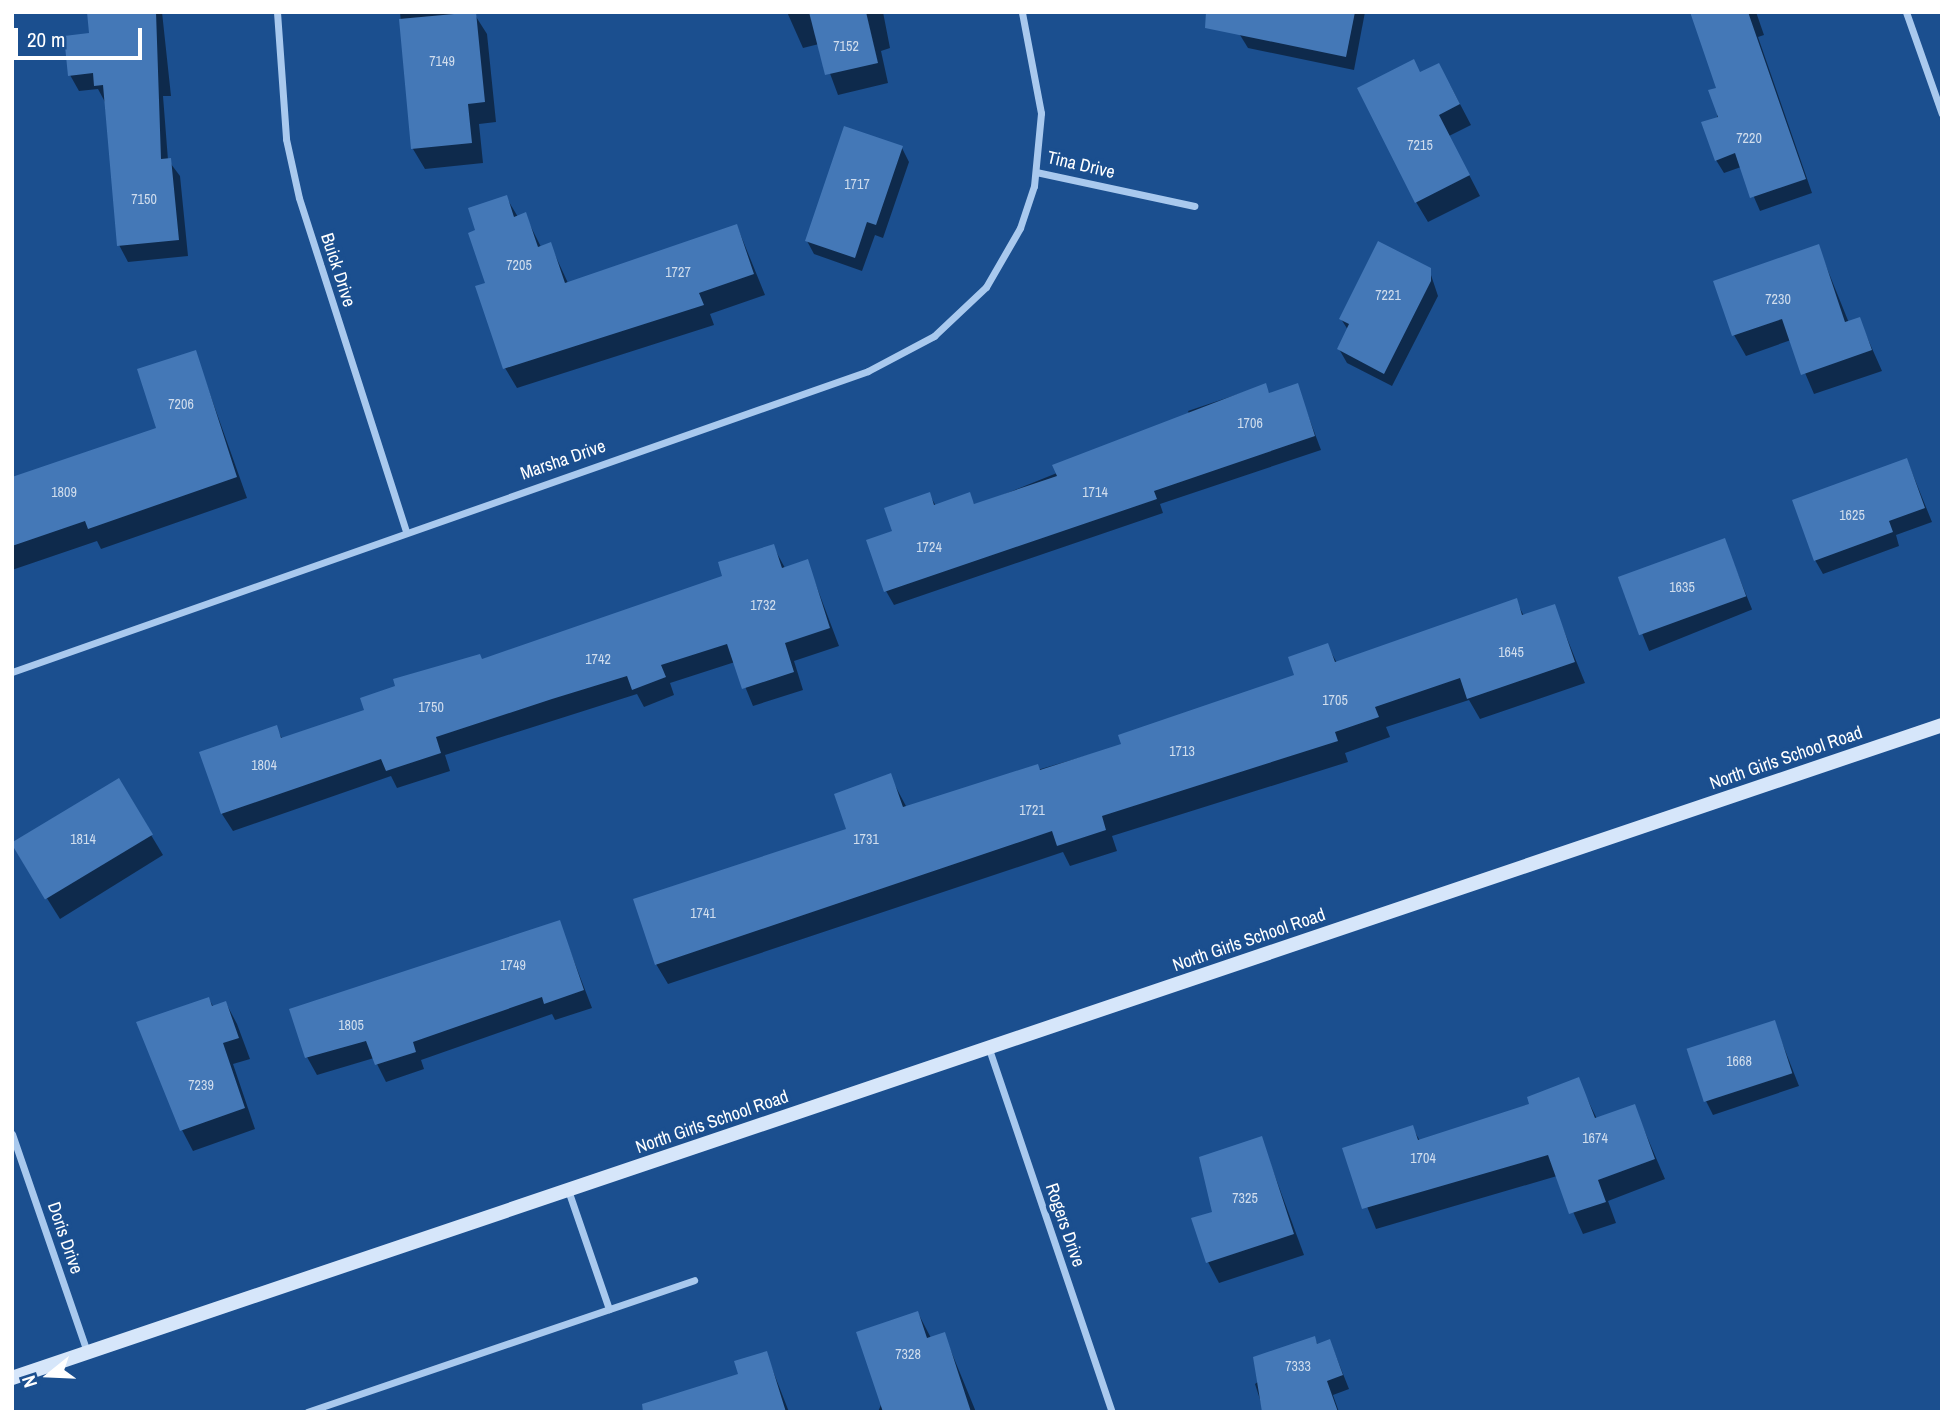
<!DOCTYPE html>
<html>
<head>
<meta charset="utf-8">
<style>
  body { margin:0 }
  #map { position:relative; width:1954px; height:1424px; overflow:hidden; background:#1b4f8f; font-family:"Archivo Narrow",sans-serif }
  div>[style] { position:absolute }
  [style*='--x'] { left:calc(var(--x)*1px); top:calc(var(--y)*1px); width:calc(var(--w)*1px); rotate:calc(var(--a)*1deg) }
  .shadow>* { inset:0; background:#0007; transform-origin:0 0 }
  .building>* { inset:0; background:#4478b7; transform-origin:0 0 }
  .minor>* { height:7px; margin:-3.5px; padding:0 3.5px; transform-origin:3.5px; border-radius:3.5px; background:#a9c9ee }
  .secondary>* { height:14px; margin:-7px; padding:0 7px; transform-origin:7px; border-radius:7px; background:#d6e6fa }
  span { translate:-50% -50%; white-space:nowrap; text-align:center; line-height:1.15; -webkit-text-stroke:7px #1b4f8f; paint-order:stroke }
  .number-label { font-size:14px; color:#d0dded }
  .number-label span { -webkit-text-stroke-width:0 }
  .street-label { font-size:18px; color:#fff }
  .frame { position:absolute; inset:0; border:14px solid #fff; pointer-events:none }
  .north { position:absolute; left:14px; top:1340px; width:70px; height:70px; -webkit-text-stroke:5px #1b4f8f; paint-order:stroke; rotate:252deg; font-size:19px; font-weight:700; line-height:28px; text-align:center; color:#fff }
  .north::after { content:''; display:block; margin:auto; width:24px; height:32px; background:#fff; clip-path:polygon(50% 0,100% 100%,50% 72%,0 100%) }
  .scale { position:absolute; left:14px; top:28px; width:128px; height:32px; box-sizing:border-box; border:4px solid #fff; border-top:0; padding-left:9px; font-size:21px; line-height:24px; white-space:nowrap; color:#fff; -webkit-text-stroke:5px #1b4f8f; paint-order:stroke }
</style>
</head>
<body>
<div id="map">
  <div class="shadow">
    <div style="clip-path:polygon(89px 12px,162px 12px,171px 96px,163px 96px,168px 160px,180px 176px,188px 256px,128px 262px,119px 245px,105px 102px,98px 89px,79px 91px,70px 75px,91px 34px)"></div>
    <div style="clip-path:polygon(400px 12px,473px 12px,487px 34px,496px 122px,479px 124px,483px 163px,425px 169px,413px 149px)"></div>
    <div style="clip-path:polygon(787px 12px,883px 12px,890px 48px,881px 51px,888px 83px,838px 95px,819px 44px,803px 48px)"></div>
    <div style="clip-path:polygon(1245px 12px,1365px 12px,1354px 70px,1248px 48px,1240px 35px)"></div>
    <div style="clip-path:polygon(1691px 12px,1756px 12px,1764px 35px,1758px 37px,1812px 193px,1760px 211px,1741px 167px,1724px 173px,1716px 160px,1718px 89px)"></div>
    <div style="clip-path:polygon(1420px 74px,1450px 85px,1471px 125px,1449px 136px,1480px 196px,1428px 222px,1416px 202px)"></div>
    <div style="clip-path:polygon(902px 148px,909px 162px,883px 238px,875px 235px,862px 271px,814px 254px,807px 241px)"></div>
    <div style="clip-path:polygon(506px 197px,518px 217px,525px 215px,541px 247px,550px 244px,568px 283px,737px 226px,765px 295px,710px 314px,714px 325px,517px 388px,505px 368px,477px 231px)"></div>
    <div style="clip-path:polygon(1818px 246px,1849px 323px,1859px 319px,1882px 371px,1814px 394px,1791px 340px,1746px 356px,1734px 335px)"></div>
    <div style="clip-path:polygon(1429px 269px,1438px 296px,1392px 386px,1347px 363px,1339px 349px,1348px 330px,1341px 319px)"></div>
    <div style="clip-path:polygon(195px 352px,247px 498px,101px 549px,97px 541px,12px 570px,12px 478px,158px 429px)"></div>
    <div style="clip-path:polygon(1265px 385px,1270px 395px,1297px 386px,1321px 450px,1160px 504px,1163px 513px,894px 605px,886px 591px,894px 532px,929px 494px,936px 506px,969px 494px,975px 506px,1191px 419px,1188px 411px)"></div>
    <div style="clip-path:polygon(1907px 460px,1932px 522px,1896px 535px,1899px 546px,1823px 574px,1815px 560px)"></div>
    <div style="left:1724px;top:540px;width:75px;height:111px;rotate:68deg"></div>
    <div style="clip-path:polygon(773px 546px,785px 568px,807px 561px,839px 646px,794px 661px,803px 690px,753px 706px,735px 662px,670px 683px,674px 695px,644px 707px,637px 694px,445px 755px,450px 771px,397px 788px,391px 776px,233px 831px,222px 814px,201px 753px,276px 728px,283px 740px,367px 711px,482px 661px,724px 577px)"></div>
    <div style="clip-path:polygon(1516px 601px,1524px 616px,1554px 606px,1585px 683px,1480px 719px,1469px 700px,1386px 727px,1390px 737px,1345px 753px,1348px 762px,1112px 836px,1117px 851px,1070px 866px,1063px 852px,668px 984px,656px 964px,848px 830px,890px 776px,907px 808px,1123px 745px,1297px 676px,1327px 645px,1337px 663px)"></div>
    <div style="clip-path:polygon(151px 835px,163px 855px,60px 919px,26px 865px)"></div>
    <div style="clip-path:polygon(559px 922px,592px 1008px,555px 1020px,552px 1014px,421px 1060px,424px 1069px,386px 1082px,374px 1058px,317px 1075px,307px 1057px)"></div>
    <div style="clip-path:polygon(209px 999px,214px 1008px,226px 1003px,237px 1024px,250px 1059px,233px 1064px,255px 1129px,193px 1151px,182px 1130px)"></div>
    <div style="clip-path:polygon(1774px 1022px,1799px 1086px,1713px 1115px,1706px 1101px)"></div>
    <div style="clip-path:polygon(1578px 1080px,1597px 1119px,1634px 1106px,1665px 1179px,1608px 1201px,1616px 1223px,1583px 1234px,1557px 1176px,1376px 1229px,1344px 1149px,1412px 1127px,1420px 1141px,1531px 1105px)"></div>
    <div style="clip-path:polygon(1261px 1138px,1304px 1255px,1219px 1283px,1208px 1262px)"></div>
    <div style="clip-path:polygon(918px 1313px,931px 1338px,944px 1334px,976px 1412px,878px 1412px)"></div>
    <div style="clip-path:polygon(1314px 1338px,1318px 1345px,1330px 1341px,1349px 1389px,1333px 1395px,1339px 1412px,1264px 1412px,1255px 1384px)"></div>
    <div style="clip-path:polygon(766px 1353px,789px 1412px,682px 1412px,741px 1375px)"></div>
  </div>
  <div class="building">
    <div style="clip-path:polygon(87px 12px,156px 12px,161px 159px,171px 158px,179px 240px,117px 246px,103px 85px,94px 86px,93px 73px,68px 76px,64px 36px,89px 33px)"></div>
    <div style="clip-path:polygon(476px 12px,485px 102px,468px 104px,472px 143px,411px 149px,399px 19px)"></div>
    <div style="clip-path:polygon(809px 12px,866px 12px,878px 63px,825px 75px)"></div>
    <div style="clip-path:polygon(1206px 12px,1355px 12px,1346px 57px,1205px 28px)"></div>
    <div style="clip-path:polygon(1690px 12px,1748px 12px,1806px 179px,1750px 198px,1735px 153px,1715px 161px,1701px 122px,1718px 117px,1708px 90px,1716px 88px)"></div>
    <div style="clip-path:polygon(1414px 59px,1420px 72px,1439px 63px,1460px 104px,1439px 115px,1470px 175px,1415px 203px,1357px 88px)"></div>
    <div style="clip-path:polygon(844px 126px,903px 146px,876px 225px,867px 222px,855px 258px,805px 241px)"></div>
    <div style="clip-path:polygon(507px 195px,514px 217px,526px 212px,538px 247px,551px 242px,565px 283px,737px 224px,754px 274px,699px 293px,704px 305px,503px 369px,475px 286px,485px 283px,468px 233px,475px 230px,468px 208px)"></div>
    <div style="clip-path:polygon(1378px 241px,1431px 268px,1431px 281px,1384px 374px,1337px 349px,1349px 324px,1339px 319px)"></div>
    <div style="clip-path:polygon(1819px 244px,1845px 322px,1860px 317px,1872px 350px,1801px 375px,1782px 319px,1732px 336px,1713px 281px)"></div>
    <div style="clip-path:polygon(196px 350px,237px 477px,88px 529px,85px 521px,12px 546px,12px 477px,156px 428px,137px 369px)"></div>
    <div style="clip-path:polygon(1266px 383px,1269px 393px,1298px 383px,1315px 436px,1154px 491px,1157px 499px,884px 592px,866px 540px,892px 531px,884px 508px,930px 492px,934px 505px,970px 492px,974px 504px,1057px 476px,1052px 465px)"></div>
    <div style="clip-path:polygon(1907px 458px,1925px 508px,1889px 521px,1893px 532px,1814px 561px,1792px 500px)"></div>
    <div style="left:1725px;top:538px;width:62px;height:114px;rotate:70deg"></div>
    <div style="clip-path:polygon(774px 544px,782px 568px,808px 559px,830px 628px,785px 643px,794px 672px,742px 689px,727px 644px,661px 665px,666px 677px,632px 690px,627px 676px,552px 699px,436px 737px,441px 753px,386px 771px,381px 759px,221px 814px,199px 752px,277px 725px,281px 738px,364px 710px,360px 698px,395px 686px,393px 679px,480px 654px,482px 659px,722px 576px,718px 562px)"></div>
    <div style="clip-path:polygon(1517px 598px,1522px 615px,1555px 604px,1575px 662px,1467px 699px,1460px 678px,1375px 707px,1379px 717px,1335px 732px,1338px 741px,1102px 816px,1106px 830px,1057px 846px,1052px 831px,655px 965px,633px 899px,846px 829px,834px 794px,891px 773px,903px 807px,1038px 764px,1040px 770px,1121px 744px,1118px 735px,1294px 675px,1288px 657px,1328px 643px,1335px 662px)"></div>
    <div style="left:119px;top:778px;width:66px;height:126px;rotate:59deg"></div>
    <div style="clip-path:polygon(560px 920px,584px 990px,544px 1004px,542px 997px,413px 1042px,416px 1052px,375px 1065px,366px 1041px,305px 1058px,289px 1009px)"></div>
    <div style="clip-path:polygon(209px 997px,212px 1006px,226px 1001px,239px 1038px,223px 1043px,245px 1108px,180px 1131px,136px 1022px)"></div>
    <div style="left:1775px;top:1020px;width:56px;height:93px;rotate:72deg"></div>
    <div style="clip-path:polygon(1579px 1077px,1595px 1118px,1635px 1104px,1655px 1159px,1598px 1180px,1606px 1202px,1569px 1214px,1548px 1155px,1362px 1209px,1342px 1148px,1413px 1125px,1418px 1140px,1529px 1104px,1527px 1097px)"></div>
    <div style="clip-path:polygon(1262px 1136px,1294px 1234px,1206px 1263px,1191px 1218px,1212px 1212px,1199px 1157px)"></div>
    <div style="clip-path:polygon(918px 1311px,927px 1338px,945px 1332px,971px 1412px,883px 1412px,856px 1332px)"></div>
    <div style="clip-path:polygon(1315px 1336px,1317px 1344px,1330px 1339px,1343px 1375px,1327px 1381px,1338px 1412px,1262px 1412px,1253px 1357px)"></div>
    <div style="clip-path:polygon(767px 1351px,786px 1412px,643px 1412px,642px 1404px,738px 1374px,734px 1361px)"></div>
  </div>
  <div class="minor">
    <div style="--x:277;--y:12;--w:127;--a:85.9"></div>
    <div style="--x:286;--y:139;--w:60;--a:77.6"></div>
    <div style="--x:299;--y:198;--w:350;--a:72.2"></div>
    <div style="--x:1906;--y:12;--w:108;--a:70.6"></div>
    <div style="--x:1036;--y:172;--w:162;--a:12.1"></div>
    <div style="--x:12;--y:672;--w:907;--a:-19.37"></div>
    <div style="--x:868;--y:371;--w:75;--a:-27.9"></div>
    <div style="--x:934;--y:336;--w:71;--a:-43.3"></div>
    <div style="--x:986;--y:287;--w:68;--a:-60"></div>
    <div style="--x:1020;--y:228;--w:44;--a:-71.6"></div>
    <div style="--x:1034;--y:186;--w:73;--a:-84.5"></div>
    <div style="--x:1041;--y:113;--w:103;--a:-100.7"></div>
    <div style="--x:989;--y:1049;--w:383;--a:71.3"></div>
    <div style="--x:12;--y:1134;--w:231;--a:71"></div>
    <div style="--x:568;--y:1190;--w:126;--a:71"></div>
    <div style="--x:307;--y:1412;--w:409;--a:-18.8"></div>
  </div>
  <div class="secondary">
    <div style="--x:12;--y:1378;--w:2037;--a:-18.69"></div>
  </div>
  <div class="number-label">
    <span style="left:846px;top:46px">7152</span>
    <span style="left:442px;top:61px">7149</span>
    <span style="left:1749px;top:138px">7220</span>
    <span style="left:1420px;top:145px">7215</span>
    <span style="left:857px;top:184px">1717</span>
    <span style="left:144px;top:199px">7150</span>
    <span style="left:519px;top:265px">7205</span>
    <span style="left:678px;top:272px">1727</span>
    <span style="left:1388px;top:295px">7221</span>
    <span style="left:1778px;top:299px">7230</span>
    <span style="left:181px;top:404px">7206</span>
    <span style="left:1250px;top:423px">1706</span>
    <span style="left:64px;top:492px">1809</span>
    <span style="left:1095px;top:492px">1714</span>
    <span style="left:1852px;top:515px">1625</span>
    <span style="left:929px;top:547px">1724</span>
    <span style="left:1682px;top:587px">1635</span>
    <span style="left:763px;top:605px">1732</span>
    <span style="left:1511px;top:652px">1645</span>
    <span style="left:598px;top:659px">1742</span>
    <span style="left:1335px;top:700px">1705</span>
    <span style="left:431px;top:707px">1750</span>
    <span style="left:1182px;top:751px">1713</span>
    <span style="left:264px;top:765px">1804</span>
    <span style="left:1032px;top:810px">1721</span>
    <span style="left:83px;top:839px">1814</span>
    <span style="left:866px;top:839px">1731</span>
    <span style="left:703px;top:913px">1741</span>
    <span style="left:513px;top:965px">1749</span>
    <span style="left:351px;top:1025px">1805</span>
    <span style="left:1739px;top:1061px">1668</span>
    <span style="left:201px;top:1085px">7239</span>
    <span style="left:1595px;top:1138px">1674</span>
    <span style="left:1423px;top:1158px">1704</span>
    <span style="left:1245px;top:1198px">7325</span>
    <span style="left:908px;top:1354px">7328</span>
    <span style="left:1298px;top:1366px">7333</span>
  </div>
  <div class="street-label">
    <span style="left:1081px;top:165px;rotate:13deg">Tina Drive</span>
    <span style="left:338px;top:270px;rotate:72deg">Buick Drive</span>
    <span style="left:563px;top:460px;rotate:-19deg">Marsha Drive</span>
    <span style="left:1786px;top:758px;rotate:-19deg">North Girls School Road</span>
    <span style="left:1249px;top:940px;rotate:-19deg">North Girls School Road</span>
    <span style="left:712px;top:1122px;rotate:-19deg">North Girls School Road</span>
    <span style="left:1065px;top:1225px;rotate:71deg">Rogers Drive</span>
    <span style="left:65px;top:1238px;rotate:71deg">Doris Drive</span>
  </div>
  <div class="frame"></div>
  <div class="north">N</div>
  <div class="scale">20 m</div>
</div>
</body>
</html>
